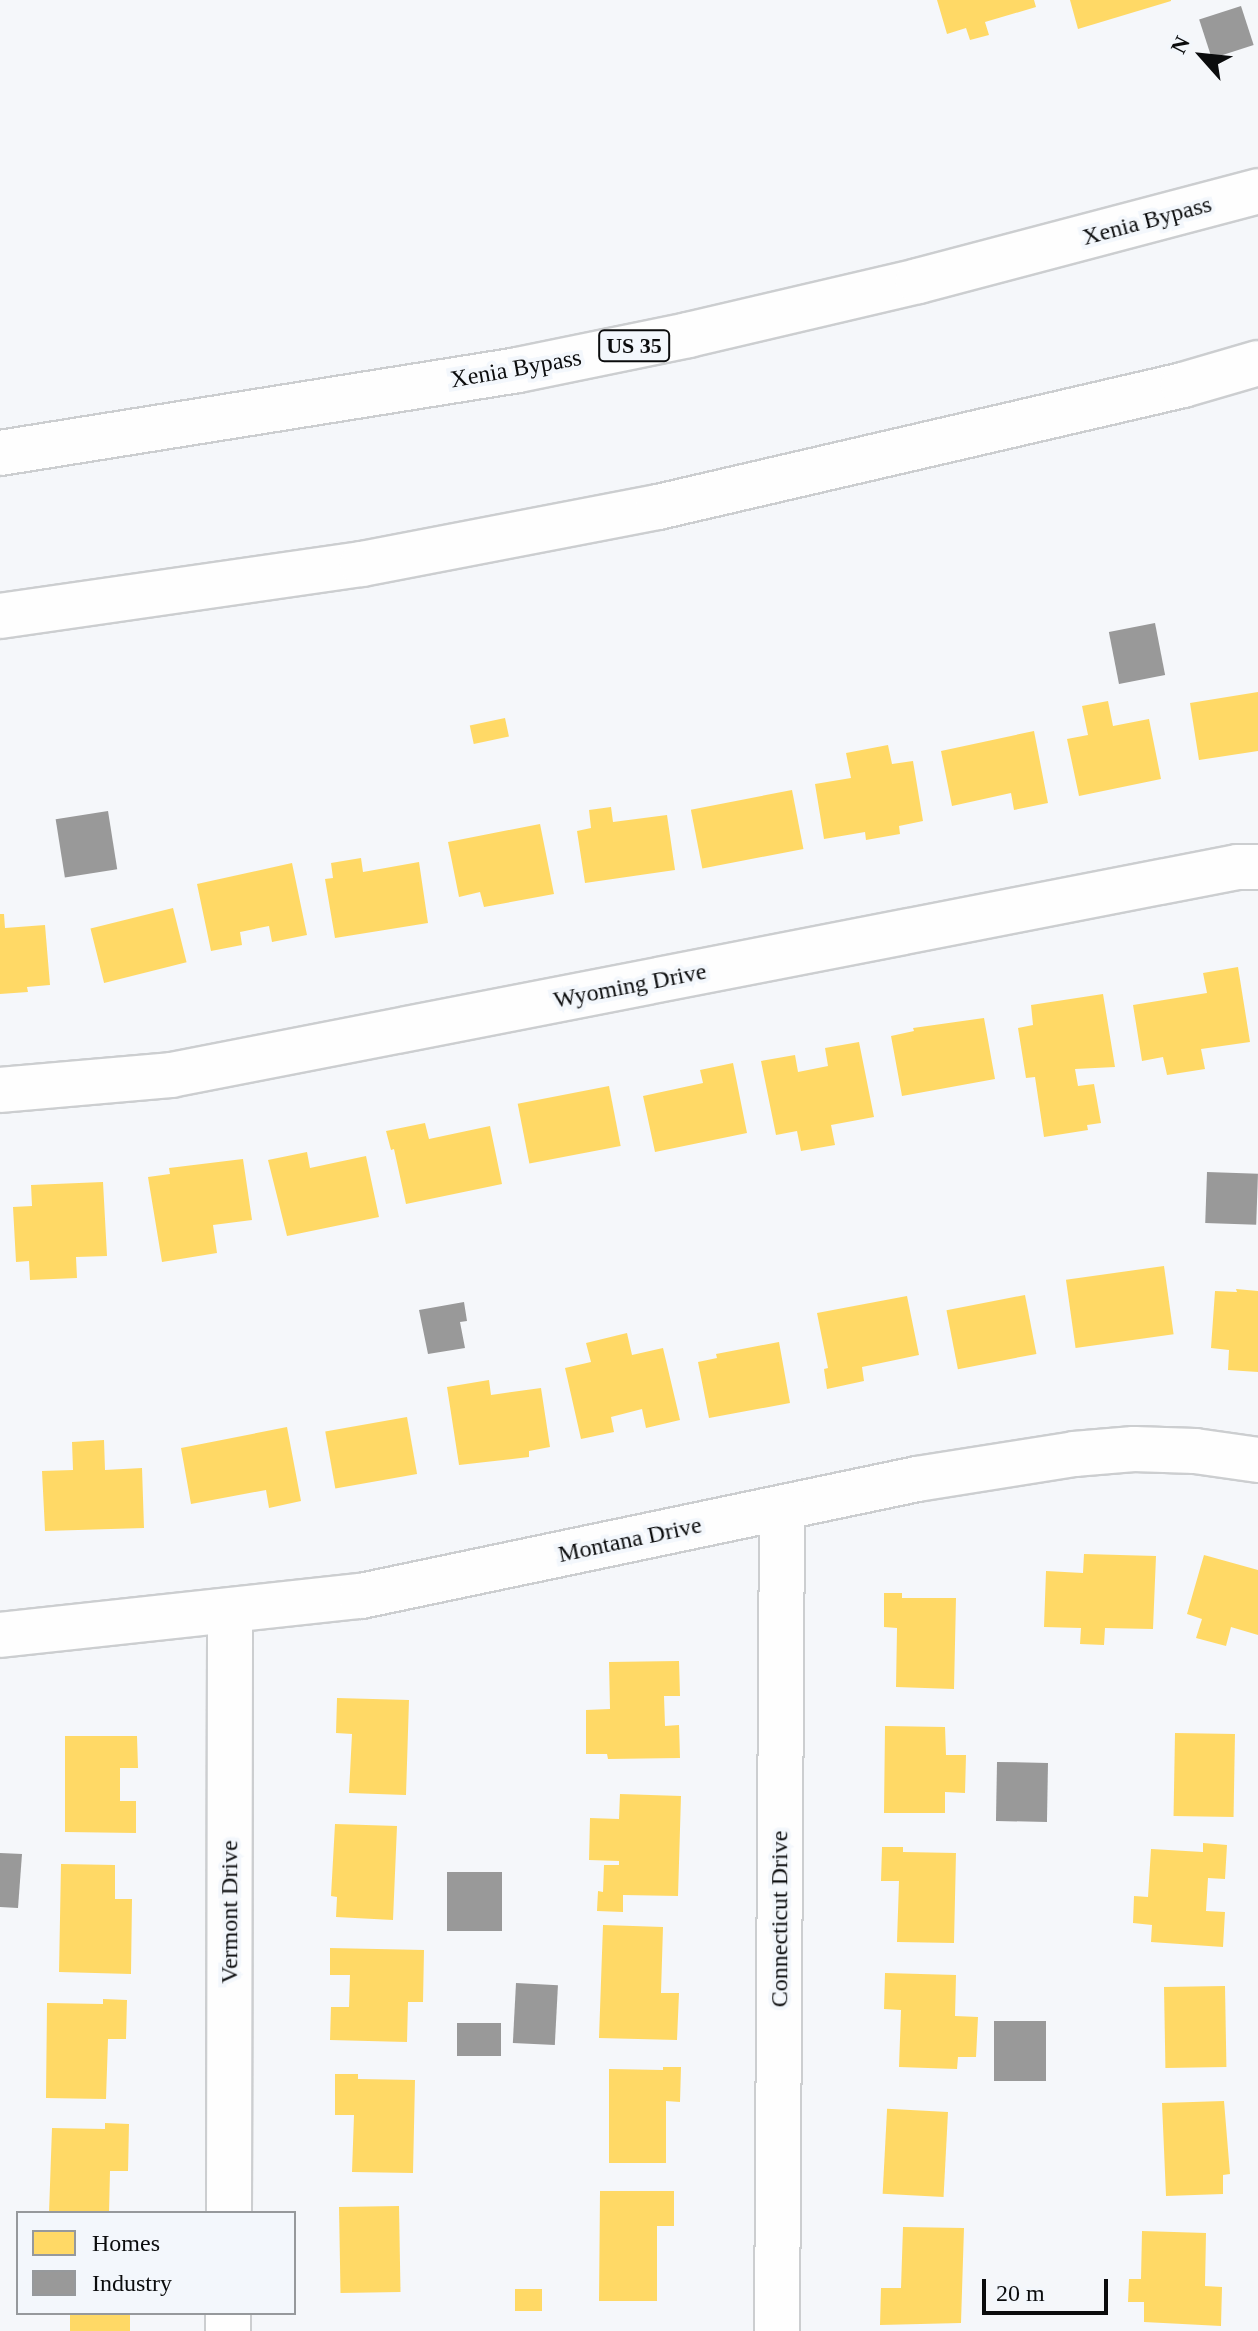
<!DOCTYPE html>
<style>
body{margin:0}
#map{position:relative;width:1258px;height:2331px;overflow:hidden;background:#f5f7fa;font-family:Georgia,serif}
div>[style]{position:absolute}
[style*='--x']{left:calc(var(--x)*1px);top:calc(var(--y)*1px);width:calc(var(--w)*1px);rotate:calc(var(--a)*1deg)}
.homes>*{inset:0;background:#ffd966;transform-origin:0 0}
.industry>*{inset:0;background:#999;transform-origin:0 0}
.roads{filter:drop-shadow(2px 0 #ccced0) drop-shadow(-2px 0 #ccced0) drop-shadow(0 2px #ccced0) drop-shadow(0 -2px #ccced0)}
.street>*{height:44px;margin:-22px;padding:0 22px;transform-origin:22px;border-radius:22px;background:#fefefe}
.highway>*{height:44px;margin:-22px;padding:0 22px;transform-origin:22px;border-radius:22px;background:#fefefe}
span{translate:-50% -50%;white-space:nowrap;text-align:center;line-height:1.15;-webkit-text-stroke:8px #f3f7fc;paint-order:stroke}
.shield-label span{padding:2px 6px;background:#f3f7fc;border:2px solid;border-radius:6px;-webkit-text-stroke-width:0}
.shield-label{font-size:22px;color:#0b0c0d;font-weight:700}
.street-label{font-size:24px;color:#0b0c0d}
.legend{position:absolute;left:16px;top:2211px;width:280px;height:104px;box-sizing:border-box;background:#f3f7fc;border:2px solid #96999c;margin:0;padding:10px 14px;list-style:none;font-size:24px;color:#0b0c0d}
.legend li{display:flex;align-items:center;gap:16px;height:40px}
.legend b{width:40px;border:2px solid #96999c}
.north{position:absolute;left:1162px;top:16px;width:80px;height:80px;-webkit-text-stroke:6px #f3f7fc;paint-order:stroke;rotate:297deg;font-size:22px;font-weight:700;line-height:32px;text-align:center;color:#0b0c0d}
.north::after{content:'';display:block;margin:auto;width:28px;height:36px;background:#0b0c0d;clip-path:polygon(50% 0,100% 100%,50% 72%,0 100%)}
.scale{position:absolute;left:982px;top:2279px;width:126px;height:36px;box-sizing:border-box;border:4px solid #0b0c0d;border-top:0;padding-left:10px;font-size:24px;line-height:28px;white-space:nowrap;color:#0b0c0d;-webkit-text-stroke:6px #f3f7fc;paint-order:stroke}
</style>
<div id="map">
<div class="homes">
<div style="clip-path:polygon(937px 0,1034px 0,1036px 7px,985px 22px,989px 35px,970px 40px,966px 28px,947px 34px)"></div>
<div style="clip-path:polygon(1070px 0,1171px 0,1171px 1px,1078px 29px)"></div>
<div style="clip-path:polygon(1258px 692px,1258px 751px,1199px 760px,1190px 703px)"></div>
<div style="clip-path:polygon(1108px 701px,1113px 726px,1149px 719px,1161px 779px,1079px 796px,1067px 739px,1088px 735px,1082px 706px)"></div>
<div style="left:505px;top:718px;width:19px;height:36px;rotate:78deg"></div>
<div style="clip-path:polygon(1034px 731px,1048px 803px,1014px 810px,1011px 793px,952px 806px,941px 751px)"></div>
<div style="clip-path:polygon(888px 745px,892px 764px,913px 761px,923px 821px,899px 826px,900px 834px,866px 840px,865px 832px,824px 839px,815px 784px,851px 778px,846px 753px)"></div>
<div style="left:792px;top:790px;width:60px;height:103px;rotate:79deg"></div>
<div style="clip-path:polygon(611px 807px,613px 822px,667px 815px,675px 870px,585px 883px,577px 831px,591px 828px,589px 810px)"></div>
<div style="clip-path:polygon(540px 824px,554px 894px,484px 907px,480px 892px,459px 897px,448px 842px)"></div>
<div style="clip-path:polygon(361px 858px,363px 872px,419px 862px,428px 923px,335px 938px,325px 879px,333px 878px,331px 863px)"></div>
<div style="clip-path:polygon(292px 863px,307px 935px,272px 942px,269px 926px,240px 932px,242px 945px,211px 951px,197px 884px)"></div>
<div style="left:173px;top:908px;width:56px;height:85px;rotate:76deg"></div>
<div style="clip-path:polygon(0 914px,4px 914px,5px 928px,45px 925px,50px 985px,27px 987px,28px 992px,0 994px)"></div>
<div style="clip-path:polygon(1238px 967px,1250px 1042px,1201px 1049px,1205px 1069px,1167px 1075px,1163px 1057px,1142px 1061px,1133px 1005px,1207px 993px,1203px 973px)"></div>
<div style="clip-path:polygon(1103px 994px,1115px 1067px,1075px 1069px,1078px 1086px,1094px 1084px,1101px 1123px,1087px 1125px,1088px 1130px,1044px 1137px,1035px 1077px,1026px 1078px,1018px 1028px,1033px 1025px,1031px 1005px)"></div>
<div style="clip-path:polygon(984px 1018px,995px 1079px,902px 1096px,891px 1036px,914px 1031px,913px 1028px)"></div>
<div style="clip-path:polygon(859px 1042px,874px 1117px,831px 1125px,835px 1145px,801px 1151px,797px 1131px,776px 1135px,761px 1061px,795px 1055px,798px 1072px,828px 1066px,825px 1048px)"></div>
<div style="clip-path:polygon(733px 1063px,747px 1133px,655px 1152px,643px 1096px,703px 1083px,700px 1070px)"></div>
<div style="left:609px;top:1086px;width:61px;height:93px;rotate:79deg"></div>
<div style="clip-path:polygon(425px 1123px,429px 1139px,490px 1126px,502px 1184px,406px 1204px,394px 1149px,391px 1150px,386px 1131px)"></div>
<div style="clip-path:polygon(307px 1152px,310px 1168px,366px 1156px,379px 1217px,287px 1236px,268px 1160px)"></div>
<div style="clip-path:polygon(243px 1159px,252px 1220px,213px 1225px,217px 1253px,162px 1262px,148px 1177px,170px 1174px,169px 1168px)"></div>
<div style="clip-path:polygon(103px 1182px,107px 1256px,76px 1257px,77px 1278px,30px 1280px,29px 1261px,16px 1262px,13px 1207px,32px 1206px,31px 1185px)"></div>
<div style="left:1164px;top:1266px;width:69px;height:99px;rotate:82deg"></div>
<div style="clip-path:polygon(1236px 1289px,1258px 1291px,1258px 1372px,1228px 1370px,1229px 1350px,1211px 1348px,1215px 1291px,1237px 1292px)"></div>
<div style="left:1025px;top:1295px;width:60px;height:80px;rotate:79deg"></div>
<div style="clip-path:polygon(907px 1296px,919px 1355px,862px 1367px,864px 1381px,827px 1389px,824px 1369px,828px 1368px,817px 1313px)"></div>
<div style="clip-path:polygon(627px 1333px,632px 1355px,663px 1348px,680px 1420px,646px 1428px,642px 1409px,611px 1417px,614px 1432px,581px 1439px,565px 1368px,591px 1362px,586px 1343px)"></div>
<div style="clip-path:polygon(779px 1342px,790px 1403px,709px 1418px,698px 1362px,717px 1358px,716px 1354px)"></div>
<div style="clip-path:polygon(489px 1380px,491px 1395px,541px 1388px,550px 1447px,529px 1451px,529px 1457px,459px 1465px,447px 1387px)"></div>
<div style="left:407px;top:1417px;width:58px;height:83px;rotate:80deg"></div>
<div style="clip-path:polygon(287px 1427px,301px 1501px,269px 1508px,266px 1490px,191px 1504px,181px 1448px)"></div>
<div style="clip-path:polygon(104px 1440px,105px 1470px,142px 1468px,144px 1528px,45px 1531px,42px 1471px,73px 1470px,72px 1442px)"></div>
<div style="clip-path:polygon(1084px 1554px,1156px 1556px,1153px 1629px,1105px 1628px,1104px 1645px,1080px 1644px,1081px 1628px,1044px 1627px,1046px 1571px,1083px 1573px)"></div>
<div style="clip-path:polygon(1204px 1555px,1258px 1570px,1258px 1635px,1231px 1627px,1226px 1646px,1196px 1638px,1202px 1619px,1187px 1614px)"></div>
<div style="clip-path:polygon(884px 1593px,902px 1593px,902px 1598px,956px 1598px,954px 1689px,896px 1687px,897px 1628px,884px 1627px)"></div>
<div style="clip-path:polygon(679px 1661px,680px 1696px,664px 1696px,665px 1726px,679px 1725px,680px 1758px,608px 1759px,607px 1754px,586px 1754px,586px 1710px,610px 1709px,609px 1662px)"></div>
<div style="clip-path:polygon(337px 1698px,409px 1700px,406px 1795px,349px 1793px,352px 1734px,336px 1733px)"></div>
<div style="clip-path:polygon(885px 1726px,945px 1727px,946px 1755px,966px 1755px,965px 1793px,945px 1792px,945px 1813px,884px 1813px)"></div>
<div style="left:1175px;top:1733px;width:60px;height:83px;rotate:1deg"></div>
<div style="clip-path:polygon(65px 1736px,137px 1736px,138px 1768px,120px 1768px,120px 1801px,136px 1801px,136px 1833px,65px 1832px)"></div>
<div style="clip-path:polygon(620px 1794px,681px 1796px,678px 1896px,623px 1895px,623px 1912px,597px 1911px,598px 1891px,603px 1892px,604px 1865px,619px 1865px,619px 1861px,589px 1860px,590px 1818px,619px 1819px)"></div>
<div style="clip-path:polygon(335px 1824px,397px 1826px,393px 1920px,336px 1917px,337px 1897px,331px 1896px)"></div>
<div style="clip-path:polygon(1203px 1843px,1227px 1845px,1225px 1879px,1208px 1878px,1206px 1911px,1225px 1912px,1223px 1947px,1151px 1942px,1152px 1925px,1133px 1923px,1134px 1896px,1148px 1897px,1151px 1849px,1203px 1852px)"></div>
<div style="clip-path:polygon(882px 1847px,903px 1847px,903px 1852px,956px 1853px,954px 1943px,897px 1942px,899px 1881px,881px 1881px)"></div>
<div style="clip-path:polygon(61px 1864px,115px 1865px,115px 1899px,132px 1899px,131px 1974px,59px 1972px)"></div>
<div style="clip-path:polygon(603px 1925px,663px 1927px,661px 1993px,679px 1993px,677px 2040px,599px 2038px)"></div>
<div style="clip-path:polygon(330px 1948px,424px 1950px,423px 2002px,408px 2002px,407px 2042px,330px 2040px,331px 2007px,349px 2007px,350px 1975px,330px 1975px)"></div>
<div style="clip-path:polygon(885px 1973px,956px 1975px,955px 2016px,978px 2017px,976px 2057px,958px 2057px,957px 2069px,899px 2067px,901px 2010px,884px 2009px)"></div>
<div style="left:1225px;top:1986px;width:81px;height:61px;rotate:89deg"></div>
<div style="clip-path:polygon(103px 1999px,127px 2000px,126px 2039px,108px 2039px,106px 2099px,46px 2098px,47px 2003px,103px 2004px)"></div>
<div style="clip-path:polygon(663px 2067px,681px 2067px,680px 2102px,666px 2101px,666px 2163px,609px 2163px,609px 2069px,663px 2070px)"></div>
<div style="clip-path:polygon(335px 2074px,358px 2074px,358px 2079px,415px 2080px,413px 2173px,352px 2172px,354px 2115px,335px 2115px)"></div>
<div style="clip-path:polygon(1224px 2101px,1230px 2174px,1223px 2175px,1223px 2194px,1166px 2196px,1162px 2103px)"></div>
<div style="left:948px;top:2112px;width:85px;height:61px;rotate:93deg"></div>
<div style="clip-path:polygon(105px 2123px,129px 2124px,128px 2171px,110px 2171px,109px 2213px,49px 2213px,52px 2128px,105px 2129px)"></div>
<div style="clip-path:polygon(600px 2191px,674px 2191px,674px 2226px,657px 2226px,657px 2301px,599px 2301px)"></div>
<div style="left:399px;top:2206px;width:86px;height:60px;rotate:89deg"></div>
<div style="clip-path:polygon(903px 2227px,964px 2228px,961px 2323px,880px 2325px,881px 2288px,901px 2288px)"></div>
<div style="clip-path:polygon(1142px 2231px,1206px 2233px,1205px 2286px,1222px 2287px,1221px 2326px,1144px 2322px,1144px 2302px,1128px 2302px,1129px 2279px,1141px 2279px)"></div>
<div style="left:542px;top:2289px;width:22px;height:27px;rotate:90deg"></div>
<div style="left:70px;top:2313px;width:60px;height:18px"></div>
</div>
<div class="industry">
<div style="left:1241px;top:6px;width:41px;height:44px;rotate:72deg"></div>
<div style="left:1155px;top:623px;width:53px;height:47px;rotate:79deg"></div>
<div style="left:108px;top:811px;width:59px;height:53px;rotate:81deg"></div>
<div style="left:1207px;top:1172px;width:51px;height:51px;rotate:2deg"></div>
<div style="clip-path:polygon(464px 1302px,467px 1321px,460px 1322px,465px 1348px,428px 1354px,419px 1310px)"></div>
<div style="left:997px;top:1762px;width:51px;height:59px;rotate:1deg"></div>
<div style="clip-path:polygon(0 1853px,22px 1854px,18px 1908px,0 1907px)"></div>
<div style="left:447px;top:1872px;width:55px;height:59px"></div>
<div style="left:516px;top:1983px;width:42px;height:60px;rotate:3deg"></div>
<div style="left:994px;top:2021px;width:52px;height:60px"></div>
<div style="left:501px;top:2023px;width:33px;height:44px;rotate:90deg"></div>
</div>
<div class="roads">
<div class="street">
<div style="--x:0;--y:1090;--w:172;--a:-5"></div>
<div style="--x:171;--y:1075;--w:1086;--a:-11.04"></div>
<div style="--x:1237;--y:867;--w:21;--a:0"></div>
<div style="--x:0;--y:1635;--w:363;--a:-6.2"></div>
<div style="--x:361;--y:1596;--w:568;--a:-11.88"></div>
<div style="--x:917;--y:1479;--w:159;--a:-9"></div>
<div style="--x:1074;--y:1454;--w:60;--a:-4.8"></div>
<div style="--x:1134;--y:1449;--w:61;--a:1.9"></div>
<div style="--x:1195;--y:1451;--w:64;--a:8.1"></div>
<div style="--x:229;--y:2213;--w:602;--a:-89.9"></div>
<div style="--x:228;--y:2331;--w:18;--a:-90"></div>
<div style="--x:777;--y:2331;--w:823;--a:-89.65"></div>
</div>
<div class="highway">
<div style="--x:0;--y:453;--w:525;--a:-9.1"></div>
<div style="--x:518;--y:370;--w:174;--a:-11.6"></div>
<div style="--x:688;--y:335;--w:236;--a:-13.2"></div>
<div style="--x:918;--y:281;--w:352;--a:-14.8"></div>
<div style="--x:0;--y:616;--w:366;--a:-8.2"></div>
<div style="--x:362;--y:564;--w:301;--a:-10.9"></div>
<div style="--x:658;--y:507;--w:539;--a:-13.08"></div>
<div style="--x:1183;--y:385;--w:78;--a:-16.3"></div>
</div>
</div>
<div class="shield-label">
<span style="left:634px;top:346px">US 35</span>
</div>
<div class="street-label">
<span style="left:1147px;top:221px;rotate:-15deg">Xenia Bypass</span>
<span style="left:516px;top:369px;rotate:-10deg">Xenia Bypass</span>
<span style="left:630px;top:986px;rotate:-11deg">Wyoming Drive</span>
<span style="left:630px;top:1540px;rotate:-12deg">Montana Drive</span>
<span style="left:230px;top:1912px;rotate:-90deg">Vermont Drive</span>
<span style="left:780px;top:1919px;rotate:-90deg">Connecticut Drive</span>
</div>
<ul class="legend">
<li><b style="height:22px;background:#ffd966"></b>Homes</li>
<li><b style="height:22px;background:#999"></b>Industry</li>
</ul>
<div class="north">N</div>
<div class="scale">20 m</div>
</div>
